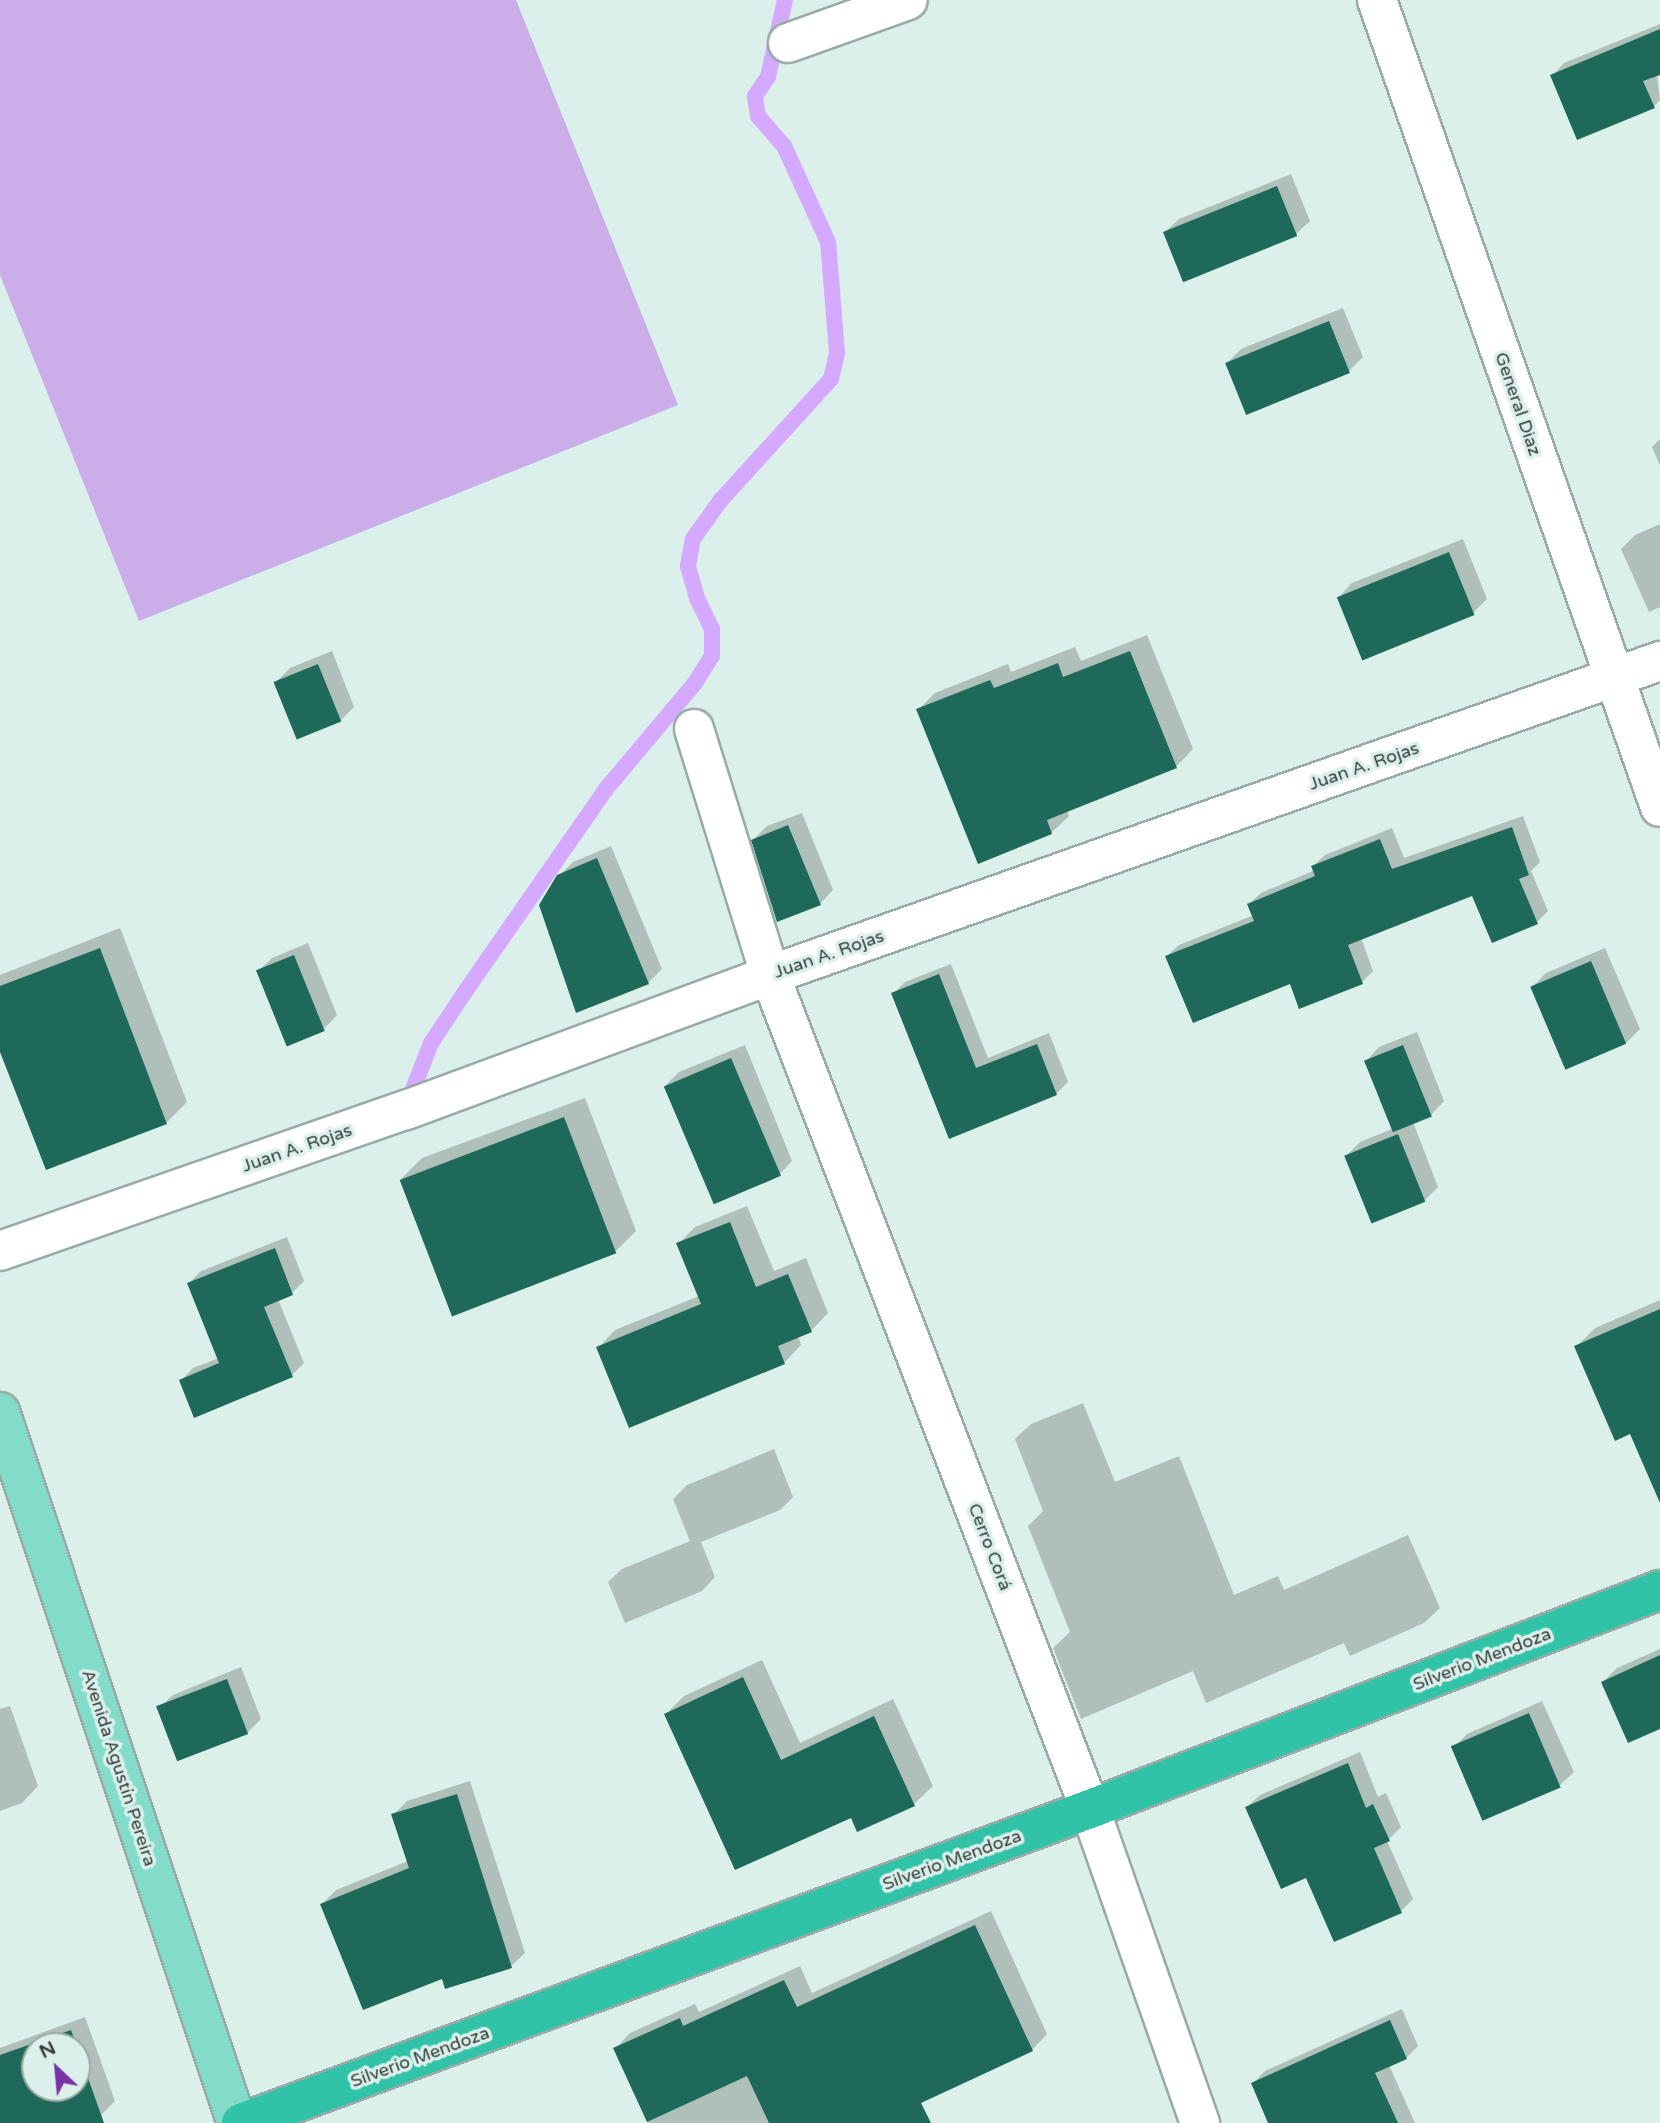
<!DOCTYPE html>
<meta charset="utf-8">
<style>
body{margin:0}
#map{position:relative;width:1660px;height:2123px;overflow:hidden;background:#dbf0ea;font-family:"Varela Round",sans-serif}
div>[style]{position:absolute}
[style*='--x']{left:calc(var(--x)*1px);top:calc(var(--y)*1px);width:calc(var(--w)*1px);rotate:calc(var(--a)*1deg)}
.green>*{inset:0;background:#cbadea}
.shadow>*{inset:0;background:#0003}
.stream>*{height:16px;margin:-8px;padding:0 8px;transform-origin:8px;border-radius:8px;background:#d4a9ff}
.building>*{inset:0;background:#1e6959;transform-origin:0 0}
.roads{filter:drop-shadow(2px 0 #98aba6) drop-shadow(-2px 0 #98aba6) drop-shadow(0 2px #98aba6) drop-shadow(0 -2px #98aba6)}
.minor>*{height:38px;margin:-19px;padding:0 19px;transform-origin:19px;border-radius:19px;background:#fff}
.major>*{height:38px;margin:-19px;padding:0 19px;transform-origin:19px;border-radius:19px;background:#83dbca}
.highway>*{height:38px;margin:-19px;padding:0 19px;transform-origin:19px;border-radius:19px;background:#31c3a7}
span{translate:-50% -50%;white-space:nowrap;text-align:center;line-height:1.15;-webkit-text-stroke:7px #dbf0ea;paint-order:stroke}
.street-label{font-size:18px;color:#363e3c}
.north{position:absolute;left:21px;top:2032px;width:70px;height:70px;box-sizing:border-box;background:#dbf0ea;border:2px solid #99a9a4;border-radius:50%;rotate:334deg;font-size:19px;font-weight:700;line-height:28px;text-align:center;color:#363e3c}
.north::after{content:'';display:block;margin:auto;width:24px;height:32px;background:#7734a8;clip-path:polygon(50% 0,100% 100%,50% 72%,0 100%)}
</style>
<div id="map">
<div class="green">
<div style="clip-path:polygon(0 0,516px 0,678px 405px,139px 621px,0 275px)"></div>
</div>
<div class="shadow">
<div style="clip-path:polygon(1660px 24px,1660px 73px,1657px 74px,1660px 100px,1654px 106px,1552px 76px,1564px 63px)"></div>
<div style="clip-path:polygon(1291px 174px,1310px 221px,1296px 234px,1165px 232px,1179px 219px)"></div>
<div style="clip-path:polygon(1343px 308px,1363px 357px,1349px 371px,1246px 412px,1227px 363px,1241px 349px)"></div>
<div style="clip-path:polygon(1660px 439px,1660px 466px,1652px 447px)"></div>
<div style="clip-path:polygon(1660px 524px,1660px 607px,1649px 612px,1621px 549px,1635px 535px)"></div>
<div style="clip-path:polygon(1463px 539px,1487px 599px,1473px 613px,1362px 657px,1339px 597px,1352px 583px)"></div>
<div style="clip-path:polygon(1147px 635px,1193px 749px,1176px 767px,1067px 810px,1069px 816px,1051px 833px,918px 710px,935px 693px,1008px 664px,1011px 672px,1075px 647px,1081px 661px)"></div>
<div style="clip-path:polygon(332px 651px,354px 707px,340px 721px,276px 682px,290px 668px)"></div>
<div style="clip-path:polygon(802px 813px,833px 890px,820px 904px,753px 840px,767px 826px)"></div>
<div style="clip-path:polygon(1523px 816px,1540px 862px,1531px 871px,1548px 911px,1537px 922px,1473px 894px,1361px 938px,1373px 971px,1362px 982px,1291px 982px,1167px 956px,1179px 945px,1254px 915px,1249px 904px,1261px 893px,1315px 870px,1313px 866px,1325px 855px,1392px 828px,1404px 858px)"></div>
<div style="clip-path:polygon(611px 846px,662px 969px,648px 983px,559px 876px,573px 862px)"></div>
<div style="clip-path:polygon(120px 928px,187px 1102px,166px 1123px,0 1047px,0 975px)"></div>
<div style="clip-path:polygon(308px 943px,337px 1015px,324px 1029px,258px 971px,272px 958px)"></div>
<div style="clip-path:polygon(1605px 948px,1640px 1029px,1626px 1043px,1532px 987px,1546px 973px)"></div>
<div style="clip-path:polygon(951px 964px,988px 1058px,1049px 1033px,1068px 1082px,1056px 1094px,950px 1137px,893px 994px,905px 982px)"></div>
<div style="clip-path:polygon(1417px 1032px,1444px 1101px,1431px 1115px,1413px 1122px,1438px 1187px,1424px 1201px,1346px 1156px,1360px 1142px,1392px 1129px,1366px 1061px,1379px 1047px)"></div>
<div style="clip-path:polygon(745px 1045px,792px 1161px,779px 1175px,665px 1086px,679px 1072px)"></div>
<div style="clip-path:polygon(585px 1098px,636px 1231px,616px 1251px,401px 1179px,422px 1158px)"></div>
<div style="clip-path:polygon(747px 1206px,774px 1271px,806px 1258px,828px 1313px,811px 1331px,798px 1336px,801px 1345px,784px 1363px,598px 1348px,615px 1330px,699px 1296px,678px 1244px,695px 1227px)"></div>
<div style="clip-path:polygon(287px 1237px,304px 1281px,292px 1293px,278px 1299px,304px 1363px,292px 1375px,181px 1380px,193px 1368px,219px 1358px,189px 1283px,201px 1271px)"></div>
<div style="clip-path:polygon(1660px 1300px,1660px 1498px,1631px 1432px,1576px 1347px,1595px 1328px)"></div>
<div style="clip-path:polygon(1083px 1403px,1115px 1482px,1179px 1456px,1234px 1595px,1278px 1576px,1284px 1590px,1408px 1535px,1440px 1608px,1424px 1623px,1350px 1656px,1344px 1643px,1206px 1703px,1193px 1671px,1081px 1719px,1053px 1648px,1070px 1632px,1028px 1526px,1043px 1511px,1015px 1439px,1031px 1424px)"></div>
<div style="clip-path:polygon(774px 1449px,793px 1497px,780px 1510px,701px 1542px,715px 1577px,702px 1591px,625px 1623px,608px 1582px,622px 1569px,690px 1541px,673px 1499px,687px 1485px)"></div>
<div style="clip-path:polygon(1660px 1649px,1660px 1727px,1603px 1682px,1617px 1668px)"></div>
<div style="clip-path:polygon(762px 1660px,800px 1743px,893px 1699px,933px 1786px,914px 1804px,858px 1830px,851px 1816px,666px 1714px,684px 1696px)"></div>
<div style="clip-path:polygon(241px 1667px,261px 1719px,248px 1732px,179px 1760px,159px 1708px,173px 1695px)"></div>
<div style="clip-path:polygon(1542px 1701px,1574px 1772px,1560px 1785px,1453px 1748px,1467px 1734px)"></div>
<div style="clip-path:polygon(10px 1706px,38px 1786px,22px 1803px,0 1811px,0 1709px)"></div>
<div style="clip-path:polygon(1360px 1752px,1378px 1797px,1386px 1793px,1401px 1827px,1387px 1841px,1413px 1899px,1401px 1911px,1307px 1876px,1247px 1807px,1260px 1795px)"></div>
<div style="clip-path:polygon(470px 1781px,525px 1953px,511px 1966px,443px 1976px,322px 1904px,336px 1890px,408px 1861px,393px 1815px,407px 1801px)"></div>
<div style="clip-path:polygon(991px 1911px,1047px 2034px,1032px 2050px,876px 2123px,649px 2123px,615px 2049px,630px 2033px,695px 2004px,699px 2012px,800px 1966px,812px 1993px)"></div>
<div style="clip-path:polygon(1402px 2009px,1418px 2046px,1406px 2058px,1389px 2065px,1415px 2123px,1270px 2123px,1253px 2083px,1265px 2071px)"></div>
<div style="clip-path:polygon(evenodd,85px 2017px,115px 2101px,101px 2115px,78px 2123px,0 2123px,0 2048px,85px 2017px,35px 2046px,77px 2046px,77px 2088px,35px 2088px,35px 2046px)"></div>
</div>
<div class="stream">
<div style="--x:410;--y:1097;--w:58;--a:-68.7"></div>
<div style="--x:431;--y:1043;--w:65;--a:-56.3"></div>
<div style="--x:467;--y:989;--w:244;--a:-55.2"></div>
<div style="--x:606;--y:789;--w:138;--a:-50"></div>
<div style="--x:695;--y:683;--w:32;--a:-58"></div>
<div style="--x:712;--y:656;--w:27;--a:-90"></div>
<div style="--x:712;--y:629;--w:34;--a:-116"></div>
<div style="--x:697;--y:598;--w:33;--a:-106"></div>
<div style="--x:688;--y:566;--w:27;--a:-80"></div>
<div style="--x:693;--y:539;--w:47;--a:-54.6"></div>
<div style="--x:720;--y:501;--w:165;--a:-47.7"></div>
<div style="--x:831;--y:379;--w:27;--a:-77"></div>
<div style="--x:837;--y:353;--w:111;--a:-94.6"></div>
<div style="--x:828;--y:242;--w:106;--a:-114.6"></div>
<div style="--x:784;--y:146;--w:40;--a:-131"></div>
<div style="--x:758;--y:116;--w:20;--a:-99"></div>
<div style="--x:755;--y:96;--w:23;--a:-56"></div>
<div style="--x:768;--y:77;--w:79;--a:-77.6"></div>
</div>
<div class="building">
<div style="clip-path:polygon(1660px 29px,1660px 75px,1643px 81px,1655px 108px,1577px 140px,1550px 75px)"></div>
<div style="left:1277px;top:186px;width:54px;height:123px;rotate:68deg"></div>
<div style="left:1329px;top:321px;width:56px;height:112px;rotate:68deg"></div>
<div style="left:1449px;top:552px;width:68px;height:121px;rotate:68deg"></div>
<div style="clip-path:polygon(1130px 651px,1177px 768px,1047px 820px,1052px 834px,978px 864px,916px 709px,990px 680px,994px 688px,1058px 663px,1063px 677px)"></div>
<div style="left:318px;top:664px;width:62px;height:48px;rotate:68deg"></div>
<div style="clip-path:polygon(788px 825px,821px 905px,777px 922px,751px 840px)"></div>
<div style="clip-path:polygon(1512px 827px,1529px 875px,1519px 879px,1538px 924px,1492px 943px,1472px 896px,1348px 945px,1363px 984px,1299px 1009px,1290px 984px,1193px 1023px,1165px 956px,1254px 921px,1247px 904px,1315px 876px,1311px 866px,1380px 839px,1392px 869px)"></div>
<div style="clip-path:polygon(597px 858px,649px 984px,576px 1013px,539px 905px,557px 875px)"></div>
<div style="clip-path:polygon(100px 948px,167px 1124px,46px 1170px,0 1052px,0 986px)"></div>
<div style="left:294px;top:955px;width:82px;height:41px;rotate:68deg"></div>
<div style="left:1591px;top:961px;width:90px;height:66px;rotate:67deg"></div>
<div style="clip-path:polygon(939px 974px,976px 1068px,1037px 1044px,1057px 1095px,949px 1139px,891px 993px)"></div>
<div style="left:1403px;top:1045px;width:77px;height:42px;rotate:68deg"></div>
<div style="left:731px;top:1058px;width:128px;height:73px;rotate:67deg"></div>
<div style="left:564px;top:1117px;width:146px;height:176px;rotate:69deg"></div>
<div style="left:1398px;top:1134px;width:73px;height:58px;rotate:68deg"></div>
<div style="clip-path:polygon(730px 1222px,756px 1287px,788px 1274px,812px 1332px,778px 1346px,785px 1364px,629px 1428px,596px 1347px,701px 1304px,676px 1243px)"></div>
<div style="clip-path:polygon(275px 1248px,293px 1295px,264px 1307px,293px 1377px,194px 1418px,179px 1380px,219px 1363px,187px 1283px)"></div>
<div style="clip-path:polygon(1660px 1309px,1660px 1503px,1630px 1434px,1615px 1441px,1574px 1346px)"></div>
<div style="clip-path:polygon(1660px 1655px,1660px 1729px,1628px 1743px,1601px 1682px)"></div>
<div style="clip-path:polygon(743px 1677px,781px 1760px,874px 1716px,915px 1806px,857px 1832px,851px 1818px,735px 1870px,664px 1714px)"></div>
<div style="left:227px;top:1679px;width:59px;height:76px;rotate:69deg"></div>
<div style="left:1529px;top:1713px;width:81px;height:85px;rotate:67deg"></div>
<div style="clip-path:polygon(1348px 1763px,1366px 1808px,1373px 1804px,1390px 1841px,1374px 1848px,1402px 1913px,1334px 1942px,1306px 1878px,1281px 1889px,1245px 1807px)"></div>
<div style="clip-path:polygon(457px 1794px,512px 1968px,445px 1989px,442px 1979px,363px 2010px,320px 1904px,409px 1868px,391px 1814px)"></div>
<div style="clip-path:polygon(975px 1925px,1033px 2051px,921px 2103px,931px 2123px,769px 2123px,747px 2076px,647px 2122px,613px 2048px,680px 2018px,683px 2026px,784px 1980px,797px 2007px)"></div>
<div style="clip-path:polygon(1390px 2020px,1407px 2059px,1375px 2073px,1398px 2123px,1268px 2123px,1251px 2083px)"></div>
<div style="clip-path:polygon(evenodd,71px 2030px,104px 2123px,0 2123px,0 2055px,71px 2030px,35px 2046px,77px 2046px,77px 2088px,35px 2088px,35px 2046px)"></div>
</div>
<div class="roads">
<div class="minor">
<div style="--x:1377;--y:0;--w:855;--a:70.68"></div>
<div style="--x:788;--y:43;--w:127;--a:-19.7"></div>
<div style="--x:694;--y:729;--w:257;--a:72.8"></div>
<div style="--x:770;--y:975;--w:893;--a:69.01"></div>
<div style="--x:1090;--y:1809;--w:333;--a:70.7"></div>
<div style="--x:0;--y:1251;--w:430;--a:-19.2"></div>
<div style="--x:406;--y:1110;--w:388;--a:-20.3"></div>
<div style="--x:770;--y:975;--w:944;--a:-19.43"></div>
</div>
<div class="major">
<div style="--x:0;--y:1412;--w:749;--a:71.57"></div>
</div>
<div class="highway">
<div style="--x:241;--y:2123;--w:905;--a:-20.3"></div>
<div style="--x:1090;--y:1809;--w:611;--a:-21.02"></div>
</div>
</div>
<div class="street-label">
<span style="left:1518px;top:404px;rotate:71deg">General Diaz</span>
<span style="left:1364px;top:766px;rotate:-19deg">Juan A. Rojas</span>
<span style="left:829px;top:954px;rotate:-19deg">Juan A. Rojas</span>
<span style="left:297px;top:1148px;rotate:-19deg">Juan A. Rojas</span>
<span style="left:990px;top:1547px;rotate:69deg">Cerro Corá</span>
<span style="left:1482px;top:1659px;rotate:-21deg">Silverio Mendoza</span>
<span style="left:119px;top:1768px;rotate:72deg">Avenida Agustín Pereira</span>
<span style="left:952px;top:1860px;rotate:-20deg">Silverio Mendoza</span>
<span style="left:420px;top:2057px;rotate:-20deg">Silverio Mendoza</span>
</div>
<div class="north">N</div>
</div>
